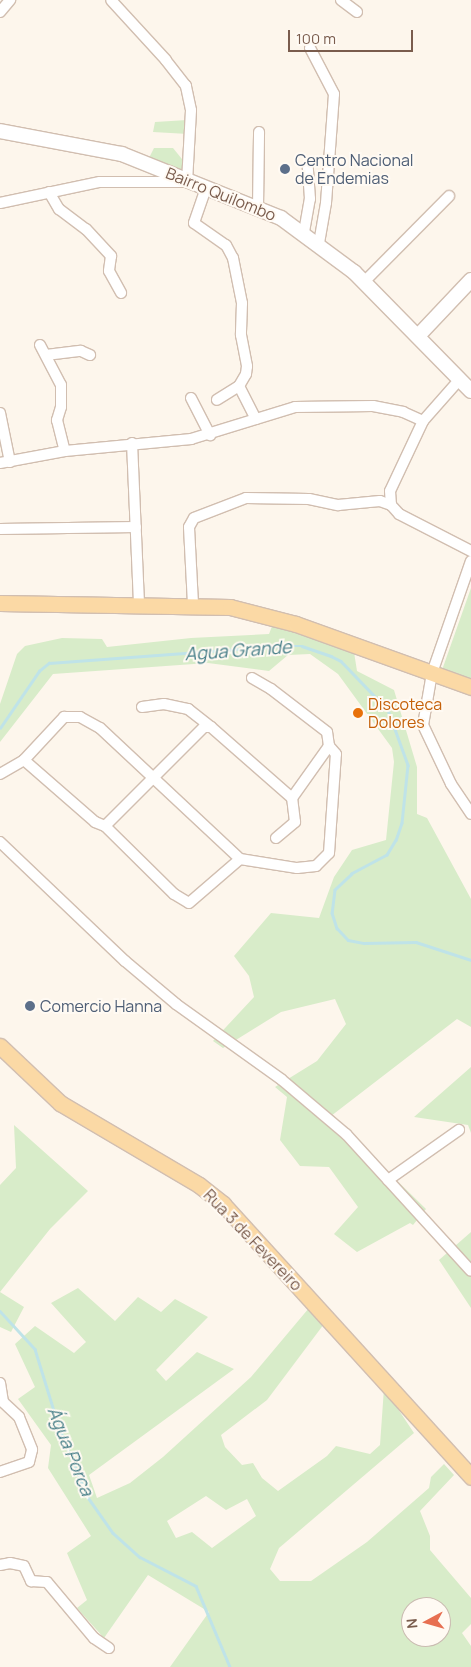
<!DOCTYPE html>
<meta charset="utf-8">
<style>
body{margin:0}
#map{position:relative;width:471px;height:1667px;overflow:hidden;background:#fdf6ec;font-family:Manrope,sans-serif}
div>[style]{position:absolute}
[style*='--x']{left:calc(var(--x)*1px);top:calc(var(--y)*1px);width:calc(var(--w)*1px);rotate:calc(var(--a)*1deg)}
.green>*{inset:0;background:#d8ecc9}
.stream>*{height:2.5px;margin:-1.25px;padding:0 1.25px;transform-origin:1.25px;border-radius:1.25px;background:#bfe3e8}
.roads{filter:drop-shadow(1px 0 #d1beb0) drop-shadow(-1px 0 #d1beb0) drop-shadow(0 1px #d1beb0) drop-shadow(0 -1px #d1beb0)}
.street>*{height:10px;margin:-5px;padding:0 5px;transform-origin:5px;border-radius:5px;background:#fff}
.secondary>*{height:14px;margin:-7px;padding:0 7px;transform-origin:7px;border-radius:7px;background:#fff}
.primary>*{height:15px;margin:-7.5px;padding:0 7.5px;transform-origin:7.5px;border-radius:7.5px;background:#fbd9a5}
.dots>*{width:14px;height:14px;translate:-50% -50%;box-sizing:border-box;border:2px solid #fffaf3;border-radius:50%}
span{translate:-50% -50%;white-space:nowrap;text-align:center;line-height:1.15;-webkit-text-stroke:4px #fffaf3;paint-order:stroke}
.service-label{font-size:16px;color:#4e5e75}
.left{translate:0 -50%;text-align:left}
.street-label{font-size:16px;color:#7a5c4d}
.food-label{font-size:16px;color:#c56008}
.water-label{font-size:18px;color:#437c86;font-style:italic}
.north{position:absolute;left:401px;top:1597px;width:50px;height:50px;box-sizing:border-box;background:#fffaf3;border:1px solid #cabbb1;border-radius:50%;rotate:264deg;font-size:14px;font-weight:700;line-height:20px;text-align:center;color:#7a5c4d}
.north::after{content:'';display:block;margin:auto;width:18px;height:22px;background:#e76f51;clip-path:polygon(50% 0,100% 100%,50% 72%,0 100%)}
.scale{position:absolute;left:288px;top:30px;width:125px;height:22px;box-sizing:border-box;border:2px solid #7a5c4d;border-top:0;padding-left:6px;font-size:15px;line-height:18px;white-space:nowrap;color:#7a5c4d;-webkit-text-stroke:4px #fffaf3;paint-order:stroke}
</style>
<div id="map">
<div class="green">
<div style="clip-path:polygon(187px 120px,188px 134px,153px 132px,155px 122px)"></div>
<div style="clip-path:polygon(154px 148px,173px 148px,186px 164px,183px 177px,149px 158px)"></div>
<div style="clip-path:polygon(471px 588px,471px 679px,442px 670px)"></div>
<div style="clip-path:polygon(276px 616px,354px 652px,357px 671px,394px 690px,417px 767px,417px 814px,427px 818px,471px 899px,471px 1027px,457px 1019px,331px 1116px,426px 1209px,413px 1225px,410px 1223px,357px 1252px,334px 1234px,358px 1207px,329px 1167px,300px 1166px,280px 1140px,287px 1097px,275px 1087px,317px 1061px,346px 1024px,335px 999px,281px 1012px,223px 1048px,213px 1041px,254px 997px,249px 976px,234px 956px,271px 913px,319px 918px,334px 877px,352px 850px,386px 840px,394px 762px,392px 748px,338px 674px,310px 654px,288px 655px,269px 671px,208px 663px,53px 674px,0 742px,0 704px,17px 654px,25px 646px,62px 638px,102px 639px,107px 647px,191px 638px,269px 634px)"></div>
<div style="clip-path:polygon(471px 1067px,471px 1133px,468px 1125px,414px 1117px)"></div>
<div style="clip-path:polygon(14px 1125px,88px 1191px,50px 1229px,0 1292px,24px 1307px,11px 1332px,0 1327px,0 1185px,16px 1168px)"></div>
<div style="clip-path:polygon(471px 1232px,471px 1308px,439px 1260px)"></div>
<div style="clip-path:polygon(evenodd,78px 1288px,115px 1321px,138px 1297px,161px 1312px,175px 1299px,208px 1317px,156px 1370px,166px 1381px,197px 1352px,234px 1369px,89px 1475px,97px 1498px,130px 1483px,163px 1457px,251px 1377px,309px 1308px,324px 1324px,267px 1400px,221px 1435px,225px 1447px,242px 1465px,253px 1463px,262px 1478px,278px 1491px,327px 1456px,336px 1446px,370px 1454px,380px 1445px,384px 1388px,414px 1433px,279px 1548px,270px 1569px,280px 1581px,311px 1581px,367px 1542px,429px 1488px,431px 1477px,444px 1464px,454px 1475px,420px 1511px,430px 1536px,430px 1550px,471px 1598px,471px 1624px,462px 1633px,471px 1646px,471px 1667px,170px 1667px,209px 1612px,148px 1575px,104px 1638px,77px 1608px,87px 1600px,67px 1553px,91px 1536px,48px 1468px,51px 1445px,18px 1399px,35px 1387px,15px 1344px,35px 1326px,74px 1353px,86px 1342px,51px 1303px,78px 1288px,206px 1496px,226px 1510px,247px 1499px,256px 1516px,212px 1548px,192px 1532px,176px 1538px,167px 1521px,206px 1496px,78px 1288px,411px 1607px,441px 1607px,441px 1637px,411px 1637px,411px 1607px)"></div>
</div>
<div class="stream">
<div style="--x:0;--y:728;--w:69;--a:-55.6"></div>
<div style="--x:39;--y:671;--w:13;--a:-39"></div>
<div style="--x:49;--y:663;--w:235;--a:-4.2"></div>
<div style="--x:283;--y:646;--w:19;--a:0"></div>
<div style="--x:302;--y:646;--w:31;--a:19"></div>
<div style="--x:331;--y:656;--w:11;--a:27"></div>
<div style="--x:341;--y:661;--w:68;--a:46.2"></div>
<div style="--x:388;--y:710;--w:59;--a:70"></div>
<div style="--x:408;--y:765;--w:58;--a:95.9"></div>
<div style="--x:402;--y:823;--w:18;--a:109"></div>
<div style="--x:396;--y:840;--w:17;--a:121"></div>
<div style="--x:387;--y:855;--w:40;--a:152"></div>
<div style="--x:352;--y:874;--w:23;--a:137"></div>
<div style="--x:335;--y:890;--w:23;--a:97"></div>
<div style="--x:332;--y:913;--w:16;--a:72"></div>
<div style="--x:337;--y:928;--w:16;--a:47"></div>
<div style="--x:348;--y:940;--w:16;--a:11"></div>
<div style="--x:364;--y:943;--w:52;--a:-1.1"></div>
<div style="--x:416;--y:942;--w:58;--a:18.1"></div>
<div style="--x:0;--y:1311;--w:52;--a:47.4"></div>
<div style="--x:35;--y:1349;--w:82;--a:72.9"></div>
<div style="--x:59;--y:1427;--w:74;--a:67.9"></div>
<div style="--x:87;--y:1496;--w:45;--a:54.9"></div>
<div style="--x:113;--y:1533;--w:36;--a:42"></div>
<div style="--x:140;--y:1557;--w:63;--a:27.4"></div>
<div style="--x:196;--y:1586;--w:88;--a:67.2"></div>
</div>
<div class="roads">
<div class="street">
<div style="--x:341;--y:0;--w:20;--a:37"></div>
<div style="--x:0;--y:12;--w:16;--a:-50"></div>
<div style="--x:310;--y:48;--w:52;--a:62.4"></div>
<div style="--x:334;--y:94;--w:109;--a:94.2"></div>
<div style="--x:326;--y:203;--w:41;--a:99.9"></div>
<div style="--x:206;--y:188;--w:37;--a:109"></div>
<div style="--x:194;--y:223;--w:39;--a:35"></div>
<div style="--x:226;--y:245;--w:15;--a:62"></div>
<div style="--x:233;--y:258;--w:46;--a:78.7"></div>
<div style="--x:242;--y:303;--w:32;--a:92"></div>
<div style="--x:241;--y:335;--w:32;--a:79"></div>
<div style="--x:247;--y:366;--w:8;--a:97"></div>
<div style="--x:246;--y:374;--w:14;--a:120"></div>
<div style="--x:239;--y:386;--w:26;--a:148"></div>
<div style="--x:49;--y:192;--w:20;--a:60"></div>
<div style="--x:59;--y:209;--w:34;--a:37"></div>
<div style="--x:86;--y:229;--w:37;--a:47"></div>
<div style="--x:111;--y:256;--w:15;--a:98"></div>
<div style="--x:109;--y:271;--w:25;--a:61"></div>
<div style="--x:0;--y:203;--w:102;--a:-11.9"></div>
<div style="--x:100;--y:182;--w:87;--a:0"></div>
<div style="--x:187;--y:182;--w:72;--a:-86.8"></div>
<div style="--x:191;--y:110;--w:25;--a:-102"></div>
<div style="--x:186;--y:86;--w:33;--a:-128"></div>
<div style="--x:166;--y:60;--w:81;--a:-132.5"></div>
<div style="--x:258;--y:207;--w:75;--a:-89.2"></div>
<div style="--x:304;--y:232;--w:34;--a:-80"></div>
<div style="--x:310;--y:199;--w:32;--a:-94"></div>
<div style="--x:364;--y:282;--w:121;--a:-45.3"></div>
<div style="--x:40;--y:345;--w:45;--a:62.3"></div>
<div style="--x:61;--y:385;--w:22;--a:90"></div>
<div style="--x:61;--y:407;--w:14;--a:107"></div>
<div style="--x:57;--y:420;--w:32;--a:76"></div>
<div style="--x:46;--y:355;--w:35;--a:-7"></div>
<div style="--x:81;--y:351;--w:10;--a:24"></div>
<div style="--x:460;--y:379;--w:56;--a:131.4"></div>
<div style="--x:423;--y:421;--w:77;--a:115.2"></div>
<div style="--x:390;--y:491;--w:14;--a:86"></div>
<div style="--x:391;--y:505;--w:12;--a:48"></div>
<div style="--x:399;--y:514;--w:81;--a:27.2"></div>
<div style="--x:239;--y:386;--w:37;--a:63"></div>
<div style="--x:191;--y:398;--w:42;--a:62.8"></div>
<div style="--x:0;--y:413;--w:50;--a:78.5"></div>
<div style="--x:132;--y:443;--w:160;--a:87.5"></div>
<div style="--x:0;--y:463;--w:66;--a:-10.5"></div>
<div style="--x:65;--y:451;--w:127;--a:-5.4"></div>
<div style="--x:191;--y:439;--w:109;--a:-17.1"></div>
<div style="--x:295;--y:407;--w:78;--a:-0.7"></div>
<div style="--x:373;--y:406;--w:31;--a:11"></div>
<div style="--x:403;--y:412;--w:22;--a:24"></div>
<div style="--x:0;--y:529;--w:136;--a:-0.8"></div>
<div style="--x:471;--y:561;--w:119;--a:109.2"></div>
<div style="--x:432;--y:673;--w:53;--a:99.8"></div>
<div style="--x:423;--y:725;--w:65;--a:64.6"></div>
<div style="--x:451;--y:784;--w:36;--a:56"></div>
<div style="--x:193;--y:604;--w:77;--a:-93"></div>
<div style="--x:189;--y:527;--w:10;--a:-61"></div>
<div style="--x:194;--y:518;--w:56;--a:-21"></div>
<div style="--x:246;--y:498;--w:63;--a:0.9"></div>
<div style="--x:309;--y:499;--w:30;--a:12"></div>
<div style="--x:338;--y:505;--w:42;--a:-5.4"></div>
<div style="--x:380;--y:501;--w:12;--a:20"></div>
<div style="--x:142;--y:707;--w:22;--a:-8"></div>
<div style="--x:164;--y:704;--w:25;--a:12"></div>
<div style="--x:188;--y:709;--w:29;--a:38"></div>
<div style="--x:24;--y:760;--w:59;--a:-47.1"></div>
<div style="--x:64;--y:717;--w:16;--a:0"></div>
<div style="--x:80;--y:717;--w:23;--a:29"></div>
<div style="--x:100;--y:728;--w:192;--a:43.1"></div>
<div style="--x:0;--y:774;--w:28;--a:-30"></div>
<div style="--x:24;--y:760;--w:94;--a:41.1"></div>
<div style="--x:95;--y:822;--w:11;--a:22"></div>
<div style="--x:105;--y:826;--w:140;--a:-45"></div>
<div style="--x:204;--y:727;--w:7;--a:0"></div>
<div style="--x:211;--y:727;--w:108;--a:41.2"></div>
<div style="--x:292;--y:798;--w:64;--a:-54.6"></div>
<div style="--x:329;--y:746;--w:14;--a:-98"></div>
<div style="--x:327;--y:732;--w:71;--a:-142.5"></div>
<div style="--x:271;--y:689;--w:22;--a:-150"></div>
<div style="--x:105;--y:826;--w:97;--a:44.6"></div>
<div style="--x:174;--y:894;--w:17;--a:31"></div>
<div style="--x:189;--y:903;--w:67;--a:-40.8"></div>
<div style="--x:240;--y:859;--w:58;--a:9"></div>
<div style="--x:297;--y:868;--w:19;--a:-6"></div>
<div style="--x:316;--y:866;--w:18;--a:-45"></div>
<div style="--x:329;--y:853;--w:99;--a:-86"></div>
<div style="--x:336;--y:754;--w:11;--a:-131"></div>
<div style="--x:276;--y:838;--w:25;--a:-40"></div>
<div style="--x:295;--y:822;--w:24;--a:-97"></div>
<div style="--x:0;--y:842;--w:173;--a:43.6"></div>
<div style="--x:125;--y:961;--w:67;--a:40.1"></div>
<div style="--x:176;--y:1004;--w:130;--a:35.6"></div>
<div style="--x:282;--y:1080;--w:84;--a:40.2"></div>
<div style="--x:346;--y:1134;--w:185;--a:47.6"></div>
<div style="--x:388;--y:1180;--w:87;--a:-35.2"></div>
<div style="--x:0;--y:1383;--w:19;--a:81"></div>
<div style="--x:3;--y:1402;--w:22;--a:43"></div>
<div style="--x:19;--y:1417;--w:35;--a:68"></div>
<div style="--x:32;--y:1450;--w:12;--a:104"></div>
<div style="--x:29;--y:1462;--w:31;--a:161"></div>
<div style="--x:0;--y:1565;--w:10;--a:-11"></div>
<div style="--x:10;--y:1563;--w:14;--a:12"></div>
<div style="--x:24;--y:1566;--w:17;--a:65"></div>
<div style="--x:31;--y:1581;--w:16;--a:4"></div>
<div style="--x:47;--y:1582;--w:73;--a:50"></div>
<div style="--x:94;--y:1638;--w:18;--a:34"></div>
</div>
<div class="secondary">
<div style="--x:0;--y:131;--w:124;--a:10.7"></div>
<div style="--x:122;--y:154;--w:171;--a:21.9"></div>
<div style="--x:281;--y:218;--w:91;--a:36.5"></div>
<div style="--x:354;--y:272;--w:167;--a:45.5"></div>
<div style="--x:418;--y:336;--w:77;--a:-46.6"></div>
</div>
<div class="primary">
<div style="--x:0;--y:603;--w:230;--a:1"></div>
<div style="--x:230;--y:607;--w:68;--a:14.4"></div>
<div style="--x:296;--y:624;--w:186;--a:19.8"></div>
<div style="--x:0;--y:1046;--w:83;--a:43.5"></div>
<div style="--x:60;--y:1103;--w:161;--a:30.5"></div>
<div style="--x:199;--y:1185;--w:31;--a:38"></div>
<div style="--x:223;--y:1204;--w:369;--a:47.7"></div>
</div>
</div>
<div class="dots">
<div style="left:285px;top:169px;background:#5c6f8a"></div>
<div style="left:358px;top:713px;background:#e8710a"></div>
<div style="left:30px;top:1006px;background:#5c6f8a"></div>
</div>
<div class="service-label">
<span class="left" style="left:295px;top:169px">Centro Nacional<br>de Endemias</span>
<span class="left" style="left:40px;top:1006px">Comercio Hanna</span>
</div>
<div class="street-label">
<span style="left:221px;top:194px;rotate:22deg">Bairro Quilombo</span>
<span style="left:253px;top:1240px;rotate:46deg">Rua 3 de Fevereiro</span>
</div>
<div class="food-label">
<span class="left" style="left:368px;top:713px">Discoteca<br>Dolores</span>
</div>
<div class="water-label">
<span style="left:238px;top:650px;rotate:-4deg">Agua Grande</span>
<span style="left:71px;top:1451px;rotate:68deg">Água Porca</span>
</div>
<div class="north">N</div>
<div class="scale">100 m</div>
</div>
